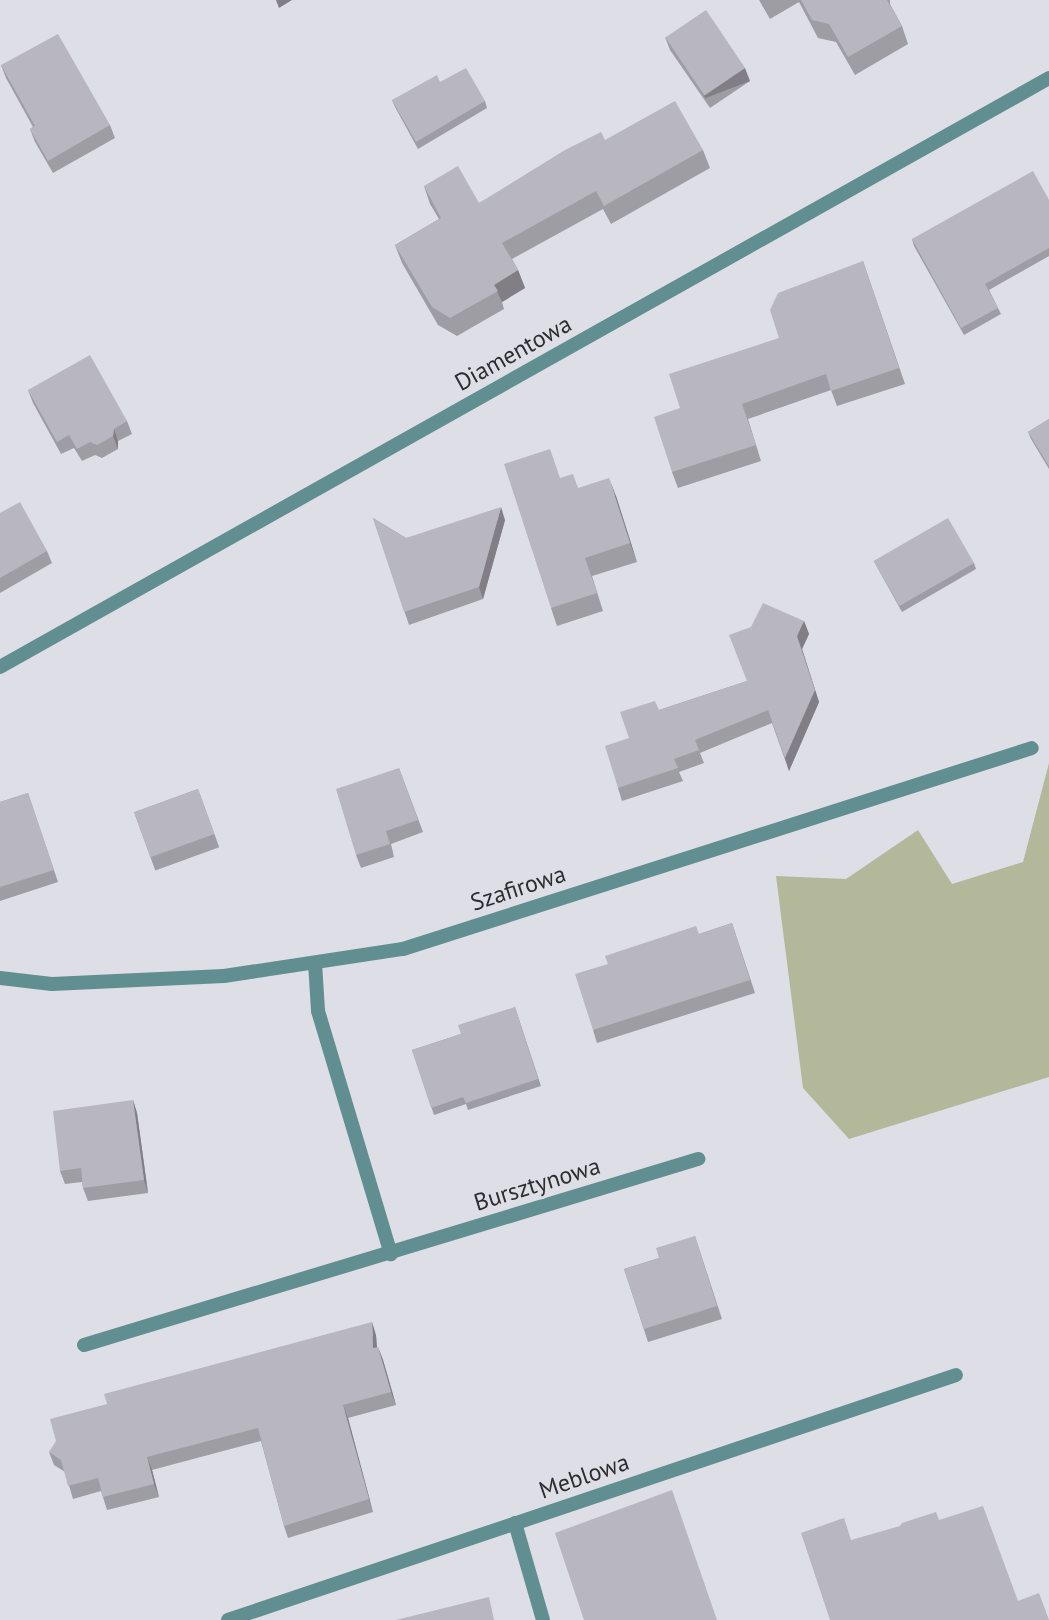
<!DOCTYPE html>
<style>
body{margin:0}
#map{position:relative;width:1049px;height:1620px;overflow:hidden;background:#dedee7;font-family:"PT Sans",sans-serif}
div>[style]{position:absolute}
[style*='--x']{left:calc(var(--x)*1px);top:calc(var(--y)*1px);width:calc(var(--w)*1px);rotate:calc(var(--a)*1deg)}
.green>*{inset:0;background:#b3b89b}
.service>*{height:14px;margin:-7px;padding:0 7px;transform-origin:7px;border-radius:7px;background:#618f91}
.minor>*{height:14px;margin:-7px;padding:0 7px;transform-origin:7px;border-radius:7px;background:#618f91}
.wall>*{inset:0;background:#9e9da3;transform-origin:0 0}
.shaded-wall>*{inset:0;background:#817f85;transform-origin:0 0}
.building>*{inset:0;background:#b8b6be;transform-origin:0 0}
span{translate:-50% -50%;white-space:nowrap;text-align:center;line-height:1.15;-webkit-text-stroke:6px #dedee7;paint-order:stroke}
.street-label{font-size:24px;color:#2d2d30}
</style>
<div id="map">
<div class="green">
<div style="clip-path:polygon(1049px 763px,1049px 1077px,849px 1139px,803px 1088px,776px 876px,846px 879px,918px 830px,952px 884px,1023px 862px)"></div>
</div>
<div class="service">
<div style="--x:515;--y:1523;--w:101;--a:73.9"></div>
</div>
<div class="minor">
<div style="--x:0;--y:667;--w:1203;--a:-29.31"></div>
<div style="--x:315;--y:963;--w:48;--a:86.4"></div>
<div style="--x:318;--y:1011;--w:254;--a:73.3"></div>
<div style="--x:0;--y:978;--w:52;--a:6.6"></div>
<div style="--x:52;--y:984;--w:172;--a:-2.7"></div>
<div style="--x:224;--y:976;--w:181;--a:-8.6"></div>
<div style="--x:403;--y:949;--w:660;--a:-17.72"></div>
<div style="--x:84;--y:1345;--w:642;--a:-16.85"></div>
<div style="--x:228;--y:1620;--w:768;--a:-18.6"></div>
</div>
<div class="wall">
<div style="clip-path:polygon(759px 0,890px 0,890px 4px,902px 26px,908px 44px,855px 75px,836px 42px,818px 38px,799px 2px,770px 19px)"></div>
<div style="clip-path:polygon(665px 37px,750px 81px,710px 108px,670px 50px)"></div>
<div style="clip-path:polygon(1px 65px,110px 125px,115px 138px,53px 173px,35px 142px,30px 129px,33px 127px,6px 78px)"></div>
<div style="clip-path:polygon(440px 82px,485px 101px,487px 108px,418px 149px,395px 107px,392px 100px)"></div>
<div style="clip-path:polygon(605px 140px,703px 150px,710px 168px,611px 224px,603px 209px,512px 259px,518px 270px,525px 288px,502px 302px,504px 309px,457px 336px,438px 325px,402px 263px,395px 245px,439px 219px,430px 204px,424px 186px,479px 203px)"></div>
<div style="clip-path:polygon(1049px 200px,1049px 256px,989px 290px,1001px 314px,964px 335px,914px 246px,912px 239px)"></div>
<div style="clip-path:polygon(863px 261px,905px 384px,837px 406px,831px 390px,748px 419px,761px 461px,678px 488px,672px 472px,680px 408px,779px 338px)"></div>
<div style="clip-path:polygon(28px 390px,127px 421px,132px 434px,118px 441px,118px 449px,102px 458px,95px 455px,82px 461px,74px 448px,61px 454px,33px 403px)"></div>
<div style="clip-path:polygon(1049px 419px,1049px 469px,1031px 439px,1028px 432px)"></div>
<div style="clip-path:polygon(560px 478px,578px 488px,616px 496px,637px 562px,592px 576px,603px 611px,557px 626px,551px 608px)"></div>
<div style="clip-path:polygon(0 513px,47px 551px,52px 563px,0 593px)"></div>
<div style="clip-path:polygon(373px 518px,406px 538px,505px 520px,483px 599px,409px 625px)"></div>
<div style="clip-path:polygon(874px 561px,974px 563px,976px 569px,902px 612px,877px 567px)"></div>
<div style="clip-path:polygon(804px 621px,809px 634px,802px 649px,819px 702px,789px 771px,772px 723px,700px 753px,704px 763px,679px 772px,683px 781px,622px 801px,618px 788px,659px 710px,747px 681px)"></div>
<div style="clip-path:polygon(399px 768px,423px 832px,391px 844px,394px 857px,361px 868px,356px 855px)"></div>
<div style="left:198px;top:789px;width:62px;height:68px;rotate:70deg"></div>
<div style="clip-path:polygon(28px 793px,58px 882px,0 901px,0 802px)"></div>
<div style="clip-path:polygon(732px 923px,755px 993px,597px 1043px,593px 1030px,699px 934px)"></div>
<div style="clip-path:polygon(515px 1007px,541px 1086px,468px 1110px,466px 1104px,434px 1115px,412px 1050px,461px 1034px)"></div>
<div style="clip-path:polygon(133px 1100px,137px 1113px,148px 1193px,88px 1201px,83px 1188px,82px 1182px,65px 1184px,60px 1171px)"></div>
<div style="clip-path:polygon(695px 1236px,722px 1319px,648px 1342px,624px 1269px,659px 1258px)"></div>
<div style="clip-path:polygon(376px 1335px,377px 1348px,378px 1347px,383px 1360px,396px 1405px,348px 1418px,373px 1512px,288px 1538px,284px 1526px,261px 1441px,152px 1470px,159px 1497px,107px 1510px,101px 1491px,73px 1499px,65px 1472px,54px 1465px,49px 1452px)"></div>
</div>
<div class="shaded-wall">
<div style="clip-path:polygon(276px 0,292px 0,279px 8px)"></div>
<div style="left:745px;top:68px;width:14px;height:48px;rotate:69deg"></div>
<div style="clip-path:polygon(518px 270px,525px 288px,502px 302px,494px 285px)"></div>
<div style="clip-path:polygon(114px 429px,118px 441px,118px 449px,113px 436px)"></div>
<div style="clip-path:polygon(609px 478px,616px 496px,637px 562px,630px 543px)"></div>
<div style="clip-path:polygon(501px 507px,505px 520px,483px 599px,479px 587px)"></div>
<div style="clip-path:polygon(804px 621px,809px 634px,802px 649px,819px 702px,789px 771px,785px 758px,797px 636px)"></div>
<div style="clip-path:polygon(133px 1100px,137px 1113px,148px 1193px,144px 1180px)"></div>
<div style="clip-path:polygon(372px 1322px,376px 1335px,378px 1361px,373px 1348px)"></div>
<div style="clip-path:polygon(378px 1347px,383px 1360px,396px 1405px,391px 1392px)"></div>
<div style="clip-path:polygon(343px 1405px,348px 1418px,373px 1512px,369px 1499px)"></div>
<div style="clip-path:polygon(147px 1457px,152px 1470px,159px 1497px,154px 1484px)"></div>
</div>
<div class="building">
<div style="clip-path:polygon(801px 0,887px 0,902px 26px,848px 57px,829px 24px,812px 20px)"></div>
<div style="left:706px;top:10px;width:70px;height:49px;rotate:56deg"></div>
<div style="clip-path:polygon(58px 34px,110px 125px,48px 161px,30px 129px,35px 126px,1px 65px)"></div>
<div style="clip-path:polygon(466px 68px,485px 101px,416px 142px,392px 100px,437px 75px,440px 82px)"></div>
<div style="clip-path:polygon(675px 101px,703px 150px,604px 206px,596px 191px,502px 243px,518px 270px,494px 285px,498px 291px,450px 318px,432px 307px,395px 245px,441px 218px,424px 186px,458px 166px,479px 203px,565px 150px,601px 132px,605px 140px)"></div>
<div style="clip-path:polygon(1033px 171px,1049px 200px,1049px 248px,985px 284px,998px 308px,961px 328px,912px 239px)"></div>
<div style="clip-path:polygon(863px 261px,899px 368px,831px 391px,826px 374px,742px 404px,756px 445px,672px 472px,654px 417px,680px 408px,669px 374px,779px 338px,770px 310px,778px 293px)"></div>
<div style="clip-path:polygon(90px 355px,127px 421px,114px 429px,113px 436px,97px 445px,90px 442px,77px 449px,69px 435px,57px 442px,28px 390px)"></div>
<div style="clip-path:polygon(1049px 419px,1049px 466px,1028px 432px)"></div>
<div style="clip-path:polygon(550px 449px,560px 478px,573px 474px,578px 488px,609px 478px,630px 543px,585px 558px,597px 593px,551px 608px,504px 464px)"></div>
<div style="clip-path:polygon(20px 502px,47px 551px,0 578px,0 513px)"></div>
<div style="clip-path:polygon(501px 507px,479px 587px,404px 612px,373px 518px,406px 538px)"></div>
<div style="left:948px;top:518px;width:52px;height:86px;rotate:60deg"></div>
<div style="clip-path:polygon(763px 603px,804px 621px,797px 636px,815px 690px,785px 758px,768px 710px,695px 740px,699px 750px,674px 759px,678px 768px,618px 788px,605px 746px,629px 738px,620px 712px,655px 701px,659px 710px,747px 681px,729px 635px,751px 627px)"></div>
<div style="clip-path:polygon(399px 768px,418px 820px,386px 831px,390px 844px,356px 855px,336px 789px)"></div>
<div style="left:198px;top:789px;width:48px;height:68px;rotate:70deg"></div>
<div style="clip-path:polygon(28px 793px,54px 870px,0 887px,0 802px)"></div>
<div style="clip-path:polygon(732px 923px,750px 980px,593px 1030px,575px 974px,608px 964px,605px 956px,696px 926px,699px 934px)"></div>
<div style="clip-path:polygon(515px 1007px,538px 1079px,466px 1103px,463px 1097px,431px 1108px,412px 1050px,461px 1034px,458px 1025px)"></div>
<div style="clip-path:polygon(133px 1100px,144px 1180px,83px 1188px,81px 1168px,60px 1171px,53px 1111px)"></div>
<div style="clip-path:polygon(695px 1236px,717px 1306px,644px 1329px,624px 1269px,659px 1258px,656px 1248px)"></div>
<div style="clip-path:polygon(372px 1322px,373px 1348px,378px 1347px,391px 1392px,343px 1405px,369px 1499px,284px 1526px,258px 1428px,147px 1457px,154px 1484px,103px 1497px,98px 1478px,68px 1486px,61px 1460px,49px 1452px,56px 1441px,50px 1419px,107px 1404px,104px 1394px)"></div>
<div style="clip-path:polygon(672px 1490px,717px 1620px,584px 1620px,555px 1533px)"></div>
<div style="clip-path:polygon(983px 1506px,1018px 1601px,1039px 1593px,1049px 1620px,830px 1620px,801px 1533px,844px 1518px,851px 1540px,900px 1526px,902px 1523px,936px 1512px,939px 1520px)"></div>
<div style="clip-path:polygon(489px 1597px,494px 1620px,396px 1620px)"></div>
</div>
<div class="street-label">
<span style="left:513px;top:353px;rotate:-29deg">Diamentowa</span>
<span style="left:518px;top:888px;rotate:-18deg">Szafirowa</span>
<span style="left:537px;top:1184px;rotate:-17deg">Bursztynowa</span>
<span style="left:584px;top:1476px;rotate:-19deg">Meblowa</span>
</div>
</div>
